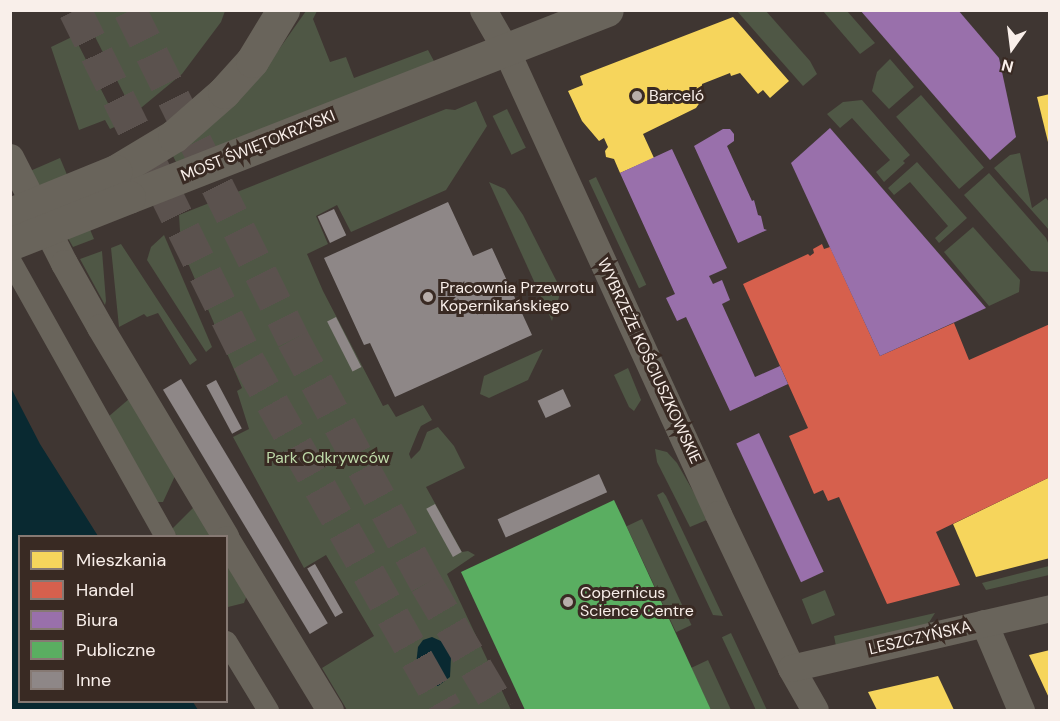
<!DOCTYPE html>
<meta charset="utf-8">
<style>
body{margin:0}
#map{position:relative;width:1060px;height:721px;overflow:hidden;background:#3f3632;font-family:"DM Sans",sans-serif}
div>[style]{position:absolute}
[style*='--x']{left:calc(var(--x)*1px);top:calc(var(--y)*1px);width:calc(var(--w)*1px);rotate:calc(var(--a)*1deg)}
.green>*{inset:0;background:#4f5745;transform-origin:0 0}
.water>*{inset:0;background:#092931}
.homes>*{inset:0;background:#f6d55c}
.shops>*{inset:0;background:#d6604d}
.offices>*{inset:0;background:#9970ab;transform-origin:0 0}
.public>*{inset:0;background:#5aae61}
.building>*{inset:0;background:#8e8787;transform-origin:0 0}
.primary-tunnel>*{height:33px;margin-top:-16.5px;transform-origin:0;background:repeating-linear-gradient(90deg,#5b524e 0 33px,transparent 0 49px)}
.pedestrian>*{height:21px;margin:-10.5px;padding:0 10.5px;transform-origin:10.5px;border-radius:10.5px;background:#69645b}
.minor>*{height:27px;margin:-13.5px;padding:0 13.5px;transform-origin:13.5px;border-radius:13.5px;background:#69645b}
.tertiary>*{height:33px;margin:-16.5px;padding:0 16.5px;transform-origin:16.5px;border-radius:16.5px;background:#69645b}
.tertiary-bridge>*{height:33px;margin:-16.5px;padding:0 16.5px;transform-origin:16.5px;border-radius:16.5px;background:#69645b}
.dots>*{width:16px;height:16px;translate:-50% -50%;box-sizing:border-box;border:3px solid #392a23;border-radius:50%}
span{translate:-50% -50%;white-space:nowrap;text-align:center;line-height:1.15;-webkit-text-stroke:6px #392a23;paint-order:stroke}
.poi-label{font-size:16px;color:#f9efea}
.left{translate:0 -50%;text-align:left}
.street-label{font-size:16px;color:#f9efea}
.park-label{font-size:16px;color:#bfdaa9}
.frame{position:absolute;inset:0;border:12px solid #f9efea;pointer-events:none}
.legend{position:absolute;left:18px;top:535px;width:210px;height:168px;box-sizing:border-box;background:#392a23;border:2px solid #867973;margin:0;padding:8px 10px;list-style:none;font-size:18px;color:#f9efea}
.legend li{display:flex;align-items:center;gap:12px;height:30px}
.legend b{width:30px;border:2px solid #867973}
.north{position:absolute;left:982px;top:18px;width:60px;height:60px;-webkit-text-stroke:4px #392a23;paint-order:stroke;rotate:194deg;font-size:16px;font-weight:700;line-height:24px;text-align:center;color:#f9efea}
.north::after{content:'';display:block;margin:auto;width:21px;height:27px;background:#f9efea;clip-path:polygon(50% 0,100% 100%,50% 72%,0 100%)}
</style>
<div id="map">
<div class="green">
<div style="clip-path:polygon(82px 11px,225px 11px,221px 22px,182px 74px,136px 112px,132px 110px)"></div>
<div style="clip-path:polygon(306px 11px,317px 11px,313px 19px,330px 62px,346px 57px,354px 78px,428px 50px,435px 63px,177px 164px,172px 154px,209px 127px,258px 79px)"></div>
<div style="clip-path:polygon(737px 11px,766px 11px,810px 61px,817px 74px,803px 86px)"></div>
<div style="clip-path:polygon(823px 11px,847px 11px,875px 43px,860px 54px)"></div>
<div style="clip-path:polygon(74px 36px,119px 125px,110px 129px,105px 120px,79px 130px,51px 47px)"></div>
<div style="clip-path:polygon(890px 59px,914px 87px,889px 109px,872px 91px,877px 72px)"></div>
<div style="left:921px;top:95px;width:96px;height:33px;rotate:49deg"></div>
<div style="clip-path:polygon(862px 100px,910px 155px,903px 161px,905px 163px,884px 182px,876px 172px,890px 160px,852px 118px,840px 128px,827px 114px,843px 102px)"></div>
<div style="clip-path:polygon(476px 101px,487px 126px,446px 190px,351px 232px,337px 205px,316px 216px,328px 244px,307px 254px,323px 291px,383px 406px,388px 404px,396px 417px,423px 405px,432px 420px,421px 426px,418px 432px,409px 454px,411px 459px,420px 450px,427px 432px,438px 427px,454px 446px,465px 468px,426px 487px,462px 552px,468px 551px,475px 555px,447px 574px,511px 710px,347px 710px,322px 668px,374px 636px,326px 555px,304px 568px,233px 437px,249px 429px,237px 391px,242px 388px,181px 247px,179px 215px,446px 109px,455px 110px)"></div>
<div style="left:507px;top:109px;width:43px;height:16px;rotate:64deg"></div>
<div style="clip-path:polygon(1020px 153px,1032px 208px,1046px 198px,1049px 202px,1049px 230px,994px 168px,1010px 155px)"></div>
<div style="clip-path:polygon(60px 158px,94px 239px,73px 247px,30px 171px)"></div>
<div style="clip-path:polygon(917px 162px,967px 218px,939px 243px,935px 238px,948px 226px,910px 182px,894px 195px,888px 188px)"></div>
<div style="clip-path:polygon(989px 173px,1046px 238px,1049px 245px,1049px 272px,1031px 271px,964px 195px)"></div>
<div style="left:596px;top:177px;width:119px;height:8px;rotate:65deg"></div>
<div style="clip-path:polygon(489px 182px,505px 189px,523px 215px,557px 282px,559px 297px,552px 321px)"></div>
<div style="clip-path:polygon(973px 227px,1020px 280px,1019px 292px,989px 306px,944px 252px)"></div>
<div style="clip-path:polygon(164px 235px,212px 347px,206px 352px,147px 260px,151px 247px)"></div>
<div style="clip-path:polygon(121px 244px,197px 360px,190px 365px,158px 313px,147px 317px,144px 314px,119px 327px,111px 248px)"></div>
<div style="clip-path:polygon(102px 251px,106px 301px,105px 305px,80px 259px)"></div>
<div style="clip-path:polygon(543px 349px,528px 380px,489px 398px,480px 394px,484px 376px)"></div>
<div style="clip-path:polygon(628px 368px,641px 400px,634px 411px,629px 407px,614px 375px)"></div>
<div style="clip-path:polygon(129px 399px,175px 476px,163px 502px,156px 502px,108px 417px)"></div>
<div style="clip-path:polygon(655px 449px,667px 452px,677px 463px,709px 519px,690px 527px,657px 462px)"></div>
<div style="clip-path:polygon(663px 492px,666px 496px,723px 616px,713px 615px,657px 495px)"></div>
<div style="clip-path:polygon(194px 507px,212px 536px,177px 536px,172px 529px)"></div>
<div style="left:642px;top:519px;width:117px;height:17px;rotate:65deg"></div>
<div style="clip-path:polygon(226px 561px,247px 595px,244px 603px,228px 607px)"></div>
<div style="clip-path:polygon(1049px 566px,1049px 575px,986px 590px,982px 583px)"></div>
<div style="left:825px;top:590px;width:27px;height:25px;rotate:68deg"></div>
<div style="clip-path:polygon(935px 613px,928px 624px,836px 646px,834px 636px)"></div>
<div style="left:731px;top:633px;width:85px;height:10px;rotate:65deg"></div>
<div style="clip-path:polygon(708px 660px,731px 710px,711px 710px,691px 668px)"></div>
</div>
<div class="water">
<div style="clip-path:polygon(10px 386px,40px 444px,98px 536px,20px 536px,20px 702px,193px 702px,198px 710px,11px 710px)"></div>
<div style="clip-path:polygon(432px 637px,443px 642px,451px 657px,450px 677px,438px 686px,427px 683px,421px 677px,416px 665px,418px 647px,423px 640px)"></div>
</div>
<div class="homes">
<div style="clip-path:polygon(733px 17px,789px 81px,770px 98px,763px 90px,758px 94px,740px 73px,731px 76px,730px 73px,702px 84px,703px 98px,696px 108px,643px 134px,654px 158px,620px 173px,614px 159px,606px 157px,605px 151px,608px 147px,604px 138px,599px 141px,582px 121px,568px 91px,583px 85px,580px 76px)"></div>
<div style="clip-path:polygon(1050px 94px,1050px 146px,1049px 146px,1037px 97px)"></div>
<div style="clip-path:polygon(1050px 477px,1050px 558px,976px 577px,953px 524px)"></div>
<div style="clip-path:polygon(1050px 650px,1050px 700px,1029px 655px)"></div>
<div style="clip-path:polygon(938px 676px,954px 710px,877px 710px,868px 692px)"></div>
</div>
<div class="shops">
<div style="clip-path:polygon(822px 244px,824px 249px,830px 247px,880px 356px,954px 323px,969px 360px,1050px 324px,1050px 477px,936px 532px,960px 585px,887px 604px,839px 497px,828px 501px,823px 490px,814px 494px,789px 436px,808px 428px,743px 284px,808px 254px,810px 256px,814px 253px,813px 249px)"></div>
</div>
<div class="offices">
<div style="clip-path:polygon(860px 10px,958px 10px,999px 58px,1016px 137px,990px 160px)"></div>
<div style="clip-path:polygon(830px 128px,986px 308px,880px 356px,791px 163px)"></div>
<div style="clip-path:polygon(723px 129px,730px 129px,734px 134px,734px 141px,727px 146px,752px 201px,754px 200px,758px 215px,761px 216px,764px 229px,767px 230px,738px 243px,694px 146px)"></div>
<div style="clip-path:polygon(672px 149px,727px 268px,709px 276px,713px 284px,722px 280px,730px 300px,722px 304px,755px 377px,780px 366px,788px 384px,730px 411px,686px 317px,677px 321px,666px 298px,675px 294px,620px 173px)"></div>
<div style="left:759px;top:433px;width:153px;height:25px;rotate:65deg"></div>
</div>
<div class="public">
<div style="clip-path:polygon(614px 500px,624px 521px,711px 710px,525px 710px,461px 572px)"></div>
</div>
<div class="building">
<div style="clip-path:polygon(448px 202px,473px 256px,492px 248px,532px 335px,395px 397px,370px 343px,364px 345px,324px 258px)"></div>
<div style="left:334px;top:209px;width:29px;height:18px;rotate:65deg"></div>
<div style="left:336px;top:317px;width:56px;height:10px;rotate:63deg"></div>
<div style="left:181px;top:379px;width:285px;height:21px;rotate:59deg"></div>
<div style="left:216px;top:380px;width:55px;height:11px;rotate:62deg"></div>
<div style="left:563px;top:389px;width:19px;height:28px;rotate:65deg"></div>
<div style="left:599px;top:474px;width:20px;height:111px;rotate:66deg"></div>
<div style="left:435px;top:504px;width:55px;height:10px;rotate:61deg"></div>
<div style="left:315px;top:564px;width:56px;height:9px;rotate:60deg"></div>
</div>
<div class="primary-tunnel">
<div style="--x:75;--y:10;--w:390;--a:63.7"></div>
<div style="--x:248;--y:360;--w:402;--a:60.5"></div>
<div style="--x:130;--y:10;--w:367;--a:63.6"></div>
<div style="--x:293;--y:339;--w:278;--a:61.4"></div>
<div style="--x:426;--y:583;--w:147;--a:59.4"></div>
</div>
<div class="pedestrian">
<div style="--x:10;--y:260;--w:317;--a:60.7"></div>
<div style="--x:226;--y:641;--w:81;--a:58.7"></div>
</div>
<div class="minor">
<div style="--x:483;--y:10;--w:46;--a:60.1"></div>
<div style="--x:506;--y:50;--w:510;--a:65.44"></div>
<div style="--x:718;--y:514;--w:170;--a:64.6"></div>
<div style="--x:791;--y:668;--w:48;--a:60.3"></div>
<div style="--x:10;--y:157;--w:119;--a:63"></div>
<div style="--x:64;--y:263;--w:73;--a:60.6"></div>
<div style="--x:100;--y:327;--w:244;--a:59.1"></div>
<div style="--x:226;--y:539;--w:200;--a:58.7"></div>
<div style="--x:984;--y:623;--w:95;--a:67"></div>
<div style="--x:791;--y:668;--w:266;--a:-13"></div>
</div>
<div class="tertiary">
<div style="--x:116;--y:171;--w:68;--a:-31.1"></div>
<div style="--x:174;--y:136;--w:67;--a:-41.3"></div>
<div style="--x:224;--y:92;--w:42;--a:-47.9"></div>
<div style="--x:252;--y:61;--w:60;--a:-58.7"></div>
<div style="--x:129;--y:197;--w:513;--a:-21.37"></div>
</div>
<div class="tertiary-bridge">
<div style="--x:10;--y:214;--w:114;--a:-22.1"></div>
<div style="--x:10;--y:244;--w:128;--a:-21.6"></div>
</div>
<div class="dots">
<div style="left:637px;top:96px;background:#b8aeaa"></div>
<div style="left:428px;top:297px;background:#b8aeaa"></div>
<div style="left:568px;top:602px;background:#b8aeaa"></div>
</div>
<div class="poi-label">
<span class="left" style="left:649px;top:96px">Barceló</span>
<span class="left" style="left:440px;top:297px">Pracownia Przewrotu<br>Kopernikańskiego</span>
<span class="left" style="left:580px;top:602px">Copernicus<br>Science Centre</span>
</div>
<div class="street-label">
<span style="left:258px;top:146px;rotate:-22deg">MOST ŚWIĘTOKRZYSKI</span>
<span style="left:649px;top:361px;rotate:65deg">WYBRZEŻE KOŚCIUSZKOWSKIE</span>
<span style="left:920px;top:638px;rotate:-13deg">LESZCZYŃSKA</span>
</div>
<div class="park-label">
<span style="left:328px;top:458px">Park Odkrywców</span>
</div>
<div class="frame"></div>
<ul class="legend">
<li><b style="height:16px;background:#f6d55c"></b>Mieszkania</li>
<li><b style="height:16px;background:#d6604d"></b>Handel</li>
<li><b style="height:16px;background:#9970ab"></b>Biura</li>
<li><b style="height:16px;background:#5aae61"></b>Publiczne</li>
<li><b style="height:16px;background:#8e8787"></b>Inne</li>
</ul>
<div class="north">N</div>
</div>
